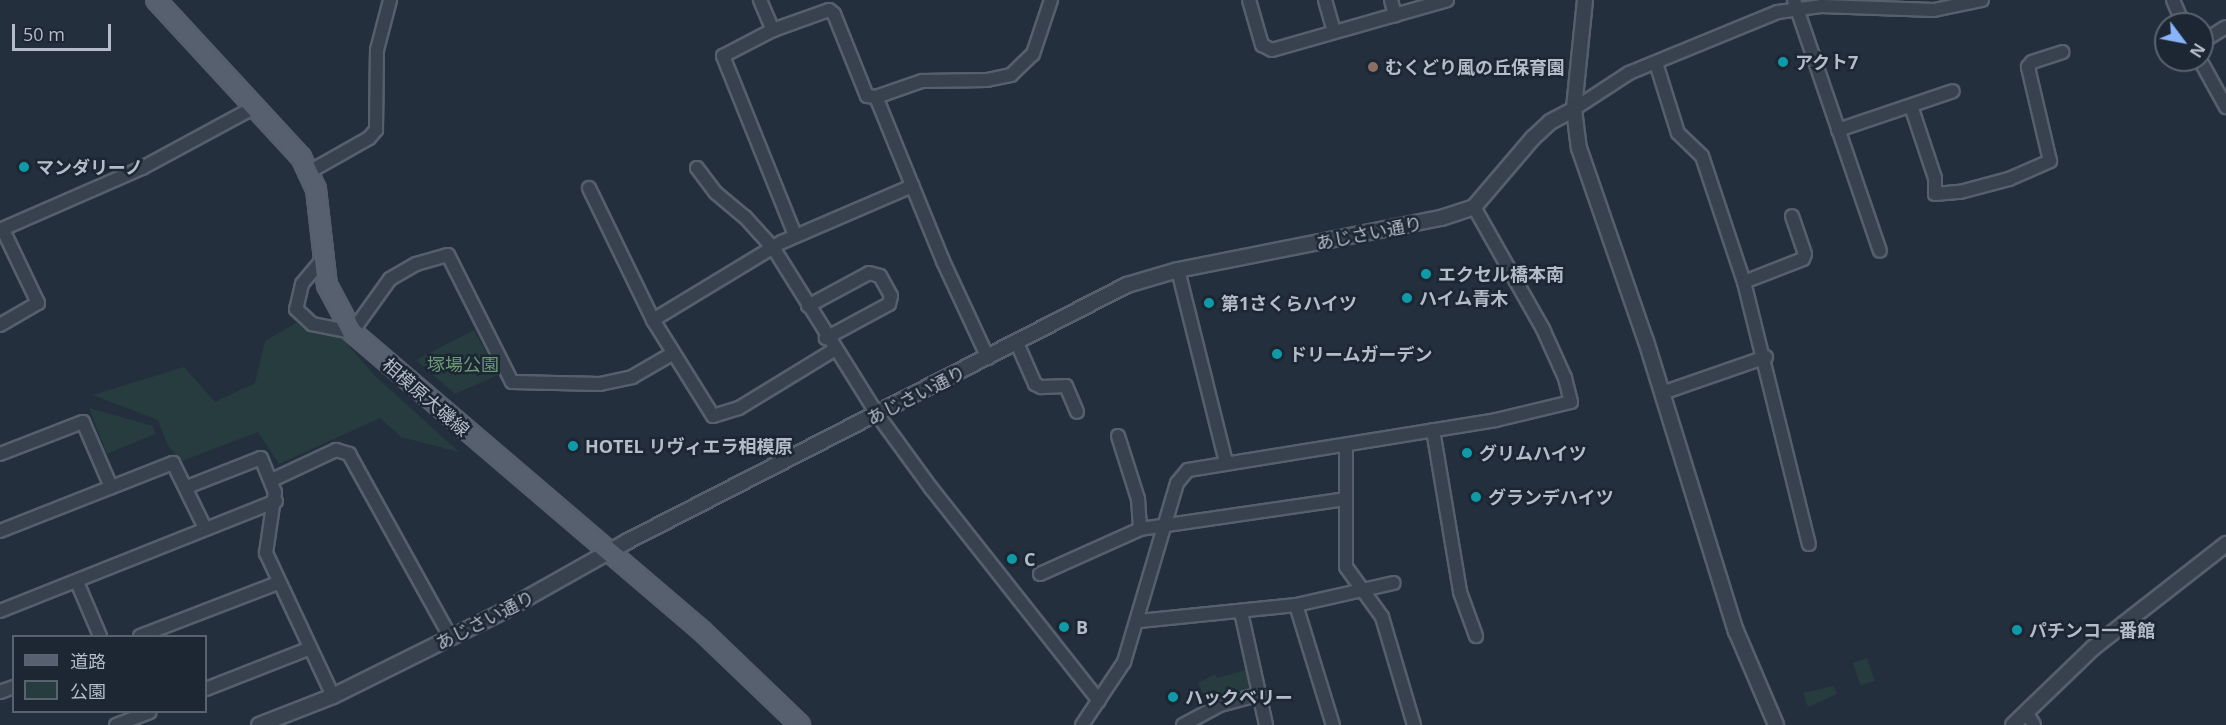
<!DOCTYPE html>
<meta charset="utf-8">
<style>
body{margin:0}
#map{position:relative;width:2226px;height:725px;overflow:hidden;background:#242f3e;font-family:"Open Sans","Noto Sans JP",sans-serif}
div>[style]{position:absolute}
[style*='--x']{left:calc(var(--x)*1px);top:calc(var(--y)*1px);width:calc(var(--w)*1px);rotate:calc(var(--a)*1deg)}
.green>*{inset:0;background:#263c3f;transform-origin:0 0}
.roads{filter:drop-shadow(2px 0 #565f6c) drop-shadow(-2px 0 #565f6c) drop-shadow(0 2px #565f6c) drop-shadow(0 -2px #565f6c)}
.minor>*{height:12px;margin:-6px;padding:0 6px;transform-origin:6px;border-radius:6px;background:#38414e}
.tertiary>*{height:14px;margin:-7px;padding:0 7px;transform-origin:7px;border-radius:7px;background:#38414e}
.primary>*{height:18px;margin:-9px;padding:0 9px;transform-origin:9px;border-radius:9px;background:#56606e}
.dots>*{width:16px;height:16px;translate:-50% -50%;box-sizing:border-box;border:3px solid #1d2633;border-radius:50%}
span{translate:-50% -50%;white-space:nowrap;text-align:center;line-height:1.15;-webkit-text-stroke:5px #1d2633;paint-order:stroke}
.poi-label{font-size:18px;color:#b4bcc9;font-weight:700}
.left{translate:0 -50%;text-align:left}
.street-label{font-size:18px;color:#b4bcc9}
.park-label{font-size:18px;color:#6b9a76}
.legend{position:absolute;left:12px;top:635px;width:195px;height:78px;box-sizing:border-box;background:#1d2633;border:2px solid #59626f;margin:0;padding:8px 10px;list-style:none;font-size:18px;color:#b4bcc9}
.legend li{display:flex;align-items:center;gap:12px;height:30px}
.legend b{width:30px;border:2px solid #59626f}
.north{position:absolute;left:2154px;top:12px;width:60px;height:60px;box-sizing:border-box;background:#1d2633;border:2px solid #59626f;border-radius:50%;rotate:122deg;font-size:16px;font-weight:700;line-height:24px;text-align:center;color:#b4bcc9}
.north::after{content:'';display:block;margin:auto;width:21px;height:27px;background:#8ab4f8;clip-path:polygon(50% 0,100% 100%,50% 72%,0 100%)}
.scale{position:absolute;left:12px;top:24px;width:99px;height:27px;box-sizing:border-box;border:3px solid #b4bcc9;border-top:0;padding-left:8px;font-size:18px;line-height:21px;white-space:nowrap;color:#b4bcc9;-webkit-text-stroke:4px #1d2633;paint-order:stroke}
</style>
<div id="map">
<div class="green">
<div style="clip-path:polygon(296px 323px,343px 339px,374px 375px,459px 452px,401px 437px,380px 418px,279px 464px,258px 432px,182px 461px,168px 446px,158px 420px,93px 395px,184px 367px,215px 402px,255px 383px,265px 341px)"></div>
<div style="clip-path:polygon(474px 330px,498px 375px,455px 394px,416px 360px)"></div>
<div style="clip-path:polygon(89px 408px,153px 426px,155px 434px,107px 454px)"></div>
<div style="left:1867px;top:658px;width:24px;height:15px;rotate:71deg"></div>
<div style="clip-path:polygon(1246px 670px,1249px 687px,1246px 693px,1209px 706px,1198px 683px,1215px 674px,1217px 678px)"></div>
<div style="clip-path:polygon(1834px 686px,1837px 694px,1808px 707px,1803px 693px)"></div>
</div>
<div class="roads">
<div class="minor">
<div style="--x:760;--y:0;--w:33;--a:67"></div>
<div style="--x:1249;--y:0;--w:47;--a:73.9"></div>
<div style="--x:1262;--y:45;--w:11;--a:27"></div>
<div style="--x:1272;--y:50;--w:182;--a:-15.9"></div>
<div style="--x:1325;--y:0;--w:33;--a:74"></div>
<div style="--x:1391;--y:0;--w:16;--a:75"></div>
<div style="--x:1794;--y:0;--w:265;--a:71.1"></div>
<div style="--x:2173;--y:0;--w:26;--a:67"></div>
<div style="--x:2202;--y:42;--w:28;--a:-32"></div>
<div style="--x:2200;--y:60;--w:54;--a:61"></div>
<div style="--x:1656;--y:63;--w:73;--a:72.6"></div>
<div style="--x:1678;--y:133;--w:33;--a:44"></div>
<div style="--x:1702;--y:156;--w:133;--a:71.6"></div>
<div style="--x:1744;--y:282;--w:270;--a:76.1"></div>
<div style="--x:1911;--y:106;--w:76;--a:71.6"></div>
<div style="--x:1935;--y:178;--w:16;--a:90"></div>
<div style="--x:1935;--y:194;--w:25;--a:-5"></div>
<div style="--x:1960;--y:192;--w:51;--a:-14.9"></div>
<div style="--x:2009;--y:179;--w:45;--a:-23.7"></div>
<div style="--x:2050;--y:161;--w:97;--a:-103.2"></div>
<div style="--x:2028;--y:67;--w:6;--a:-51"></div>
<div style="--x:2032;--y:62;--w:32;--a:-18"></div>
<div style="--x:1574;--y:109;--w:66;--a:-33.2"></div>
<div style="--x:1629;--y:73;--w:161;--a:-22.3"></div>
<div style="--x:1778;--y:12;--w:43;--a:-7.9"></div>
<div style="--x:1821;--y:6;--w:113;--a:2"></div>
<div style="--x:1934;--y:10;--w:49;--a:-11.8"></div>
<div style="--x:1838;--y:130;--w:121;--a:-18.7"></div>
<div style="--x:697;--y:168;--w:31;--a:53"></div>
<div style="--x:716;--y:193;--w:38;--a:40"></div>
<div style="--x:745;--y:217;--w:43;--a:47.8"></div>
<div style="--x:774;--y:249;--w:195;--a:58"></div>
<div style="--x:877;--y:414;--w:92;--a:53.9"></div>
<div style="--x:931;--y:488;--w:271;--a:51.7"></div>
<div style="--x:309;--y:172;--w:69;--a:-29.5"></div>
<div style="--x:369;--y:138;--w:11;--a:-49"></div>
<div style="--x:376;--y:130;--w:80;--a:-89.3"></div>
<div style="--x:377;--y:50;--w:52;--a:-75.4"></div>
<div style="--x:589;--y:188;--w:147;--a:64.1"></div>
<div style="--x:653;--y:320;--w:113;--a:58"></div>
<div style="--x:713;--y:416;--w:27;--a:-17"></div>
<div style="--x:739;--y:408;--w:111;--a:-31.4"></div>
<div style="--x:0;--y:230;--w:155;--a:-23.6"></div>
<div style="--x:142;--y:168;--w:128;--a:-28.4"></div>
<div style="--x:795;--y:235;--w:193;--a:-111.9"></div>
<div style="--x:723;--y:56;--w:56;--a:-27.5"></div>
<div style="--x:773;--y:30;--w:59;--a:-19.7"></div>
<div style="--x:829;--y:10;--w:6;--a:39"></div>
<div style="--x:834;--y:14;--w:88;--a:68.1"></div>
<div style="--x:867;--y:96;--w:9;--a:6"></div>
<div style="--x:322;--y:260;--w:31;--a:130"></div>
<div style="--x:302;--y:284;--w:26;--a:103"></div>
<div style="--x:296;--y:309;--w:22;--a:43"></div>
<div style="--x:312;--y:324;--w:41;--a:11.3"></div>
<div style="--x:352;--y:332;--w:65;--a:-54.4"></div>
<div style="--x:390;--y:279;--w:30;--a:-30"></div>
<div style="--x:416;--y:264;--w:33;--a:-16"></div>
<div style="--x:448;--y:255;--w:142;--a:63.3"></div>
<div style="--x:512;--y:382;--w:88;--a:1.3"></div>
<div style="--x:600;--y:384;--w:33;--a:-12"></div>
<div style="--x:632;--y:377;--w:46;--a:-29.9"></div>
<div style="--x:1178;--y:270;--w:199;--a:76"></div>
<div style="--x:1744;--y:282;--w:63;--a:-21.3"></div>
<div style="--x:1803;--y:259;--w:5;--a:-68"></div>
<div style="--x:1805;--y:254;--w:40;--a:-108.9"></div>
<div style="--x:808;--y:306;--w:69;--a:-28.4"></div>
<div style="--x:869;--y:273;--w:11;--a:15"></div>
<div style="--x:880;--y:276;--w:23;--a:61"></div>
<div style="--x:891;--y:296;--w:8;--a:104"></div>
<div style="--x:889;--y:304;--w:72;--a:151.6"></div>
<div style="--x:653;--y:320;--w:151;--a:-31.2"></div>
<div style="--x:782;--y:242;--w:142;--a:-23.3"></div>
<div style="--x:0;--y:325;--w:44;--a:-30.1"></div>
<div style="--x:38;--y:303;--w:81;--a:-115.6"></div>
<div style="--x:1017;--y:343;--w:45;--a:66.3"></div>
<div style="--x:1035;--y:384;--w:7;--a:27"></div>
<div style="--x:1041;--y:387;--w:25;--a:-2"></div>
<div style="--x:1066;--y:386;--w:28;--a:67"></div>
<div style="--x:988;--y:358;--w:107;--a:-114.9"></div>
<div style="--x:943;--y:261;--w:177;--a:-112.2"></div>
<div style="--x:876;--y:97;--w:49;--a:-19.2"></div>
<div style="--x:922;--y:81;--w:65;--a:-0.9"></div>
<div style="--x:987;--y:80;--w:25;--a:-12"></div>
<div style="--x:1011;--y:75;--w:30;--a:-44"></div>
<div style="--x:1033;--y:54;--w:57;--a:-71.6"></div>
<div style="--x:1662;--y:393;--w:110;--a:-19.1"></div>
<div style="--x:1433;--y:430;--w:164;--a:80.5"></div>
<div style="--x:1460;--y:592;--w:47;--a:70"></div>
<div style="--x:1118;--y:436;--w:66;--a:72.4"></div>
<div style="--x:1138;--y:499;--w:30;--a:86"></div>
<div style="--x:1346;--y:446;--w:121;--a:90"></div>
<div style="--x:1346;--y:567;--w:62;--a:54.2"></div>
<div style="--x:1382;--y:617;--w:113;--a:73.5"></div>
<div style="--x:0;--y:454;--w:89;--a:-21.1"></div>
<div style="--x:83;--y:422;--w:71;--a:66.7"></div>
<div style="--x:272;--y:480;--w:71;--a:-25.1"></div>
<div style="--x:336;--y:450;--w:14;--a:17"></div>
<div style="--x:349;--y:454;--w:210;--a:61"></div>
<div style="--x:187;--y:487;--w:79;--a:-21.4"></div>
<div style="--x:261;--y:458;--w:37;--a:68"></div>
<div style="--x:275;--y:492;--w:62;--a:98.4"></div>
<div style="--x:266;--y:553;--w:158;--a:64.9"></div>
<div style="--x:0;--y:531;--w:186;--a:-21.5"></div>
<div style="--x:173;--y:463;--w:72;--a:63.8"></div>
<div style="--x:1040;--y:574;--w:110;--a:-24.2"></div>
<div style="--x:1140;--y:529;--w:208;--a:-8.3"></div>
<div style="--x:77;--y:582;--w:59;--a:66.9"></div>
<div style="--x:1296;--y:605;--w:126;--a:72.9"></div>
<div style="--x:0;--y:611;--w:297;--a:-21.7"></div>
<div style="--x:1241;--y:612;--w:116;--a:77.5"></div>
<div style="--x:1139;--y:621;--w:158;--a:-5.8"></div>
<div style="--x:1296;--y:605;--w:100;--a:-12.7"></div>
<div style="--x:140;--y:636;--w:148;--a:-21"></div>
<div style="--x:206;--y:689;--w:110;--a:-21.4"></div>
<div style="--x:0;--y:692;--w:15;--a:-20"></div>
<div style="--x:2026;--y:712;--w:15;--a:58"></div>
<div style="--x:116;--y:725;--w:36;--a:-21"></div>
<div style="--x:1082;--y:725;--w:76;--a:-56.3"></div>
<div style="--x:1124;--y:662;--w:187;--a:-73.5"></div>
<div style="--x:1177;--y:483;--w:17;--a:-50"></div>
<div style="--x:1188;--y:470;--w:312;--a:-9.2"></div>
<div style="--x:1496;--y:420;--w:77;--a:-13.5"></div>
<div style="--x:1571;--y:402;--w:25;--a:-104"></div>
<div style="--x:1565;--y:378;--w:54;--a:-114.2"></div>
<div style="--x:1543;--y:329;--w:140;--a:-119.5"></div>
<div style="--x:1183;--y:725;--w:42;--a:-28.4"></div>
<div style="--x:1220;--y:705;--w:38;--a:-15"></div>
</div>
<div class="tertiary">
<div style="--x:1585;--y:0;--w:110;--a:95.8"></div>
<div style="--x:1574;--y:109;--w:39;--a:83"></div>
<div style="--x:1579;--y:148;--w:204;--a:70.9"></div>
<div style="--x:1646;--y:341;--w:304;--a:72.8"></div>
<div style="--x:1736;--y:631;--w:102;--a:66.9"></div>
<div style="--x:259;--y:725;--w:79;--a:-21.4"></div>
<div style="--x:333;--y:696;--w:189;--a:-26.4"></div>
<div style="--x:502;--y:612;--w:142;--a:-29.4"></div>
<div style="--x:626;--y:542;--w:563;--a:-27.16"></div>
<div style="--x:1127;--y:285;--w:53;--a:-16.4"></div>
<div style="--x:1178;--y:270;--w:268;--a:-11.2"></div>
<div style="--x:1441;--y:218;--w:35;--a:-18"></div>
<div style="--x:1474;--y:207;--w:91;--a:-49.5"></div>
<div style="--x:1533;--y:138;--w:23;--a:-43"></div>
<div style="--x:1550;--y:122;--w:27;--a:-28"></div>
<div style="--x:2013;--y:725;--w:111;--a:-43.9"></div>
<div style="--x:2093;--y:648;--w:169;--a:-38"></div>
</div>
<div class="primary">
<div style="--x:156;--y:0;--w:214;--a:47.3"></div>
<div style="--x:301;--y:157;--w:35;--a:65"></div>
<div style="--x:316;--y:189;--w:97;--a:83.5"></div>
<div style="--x:327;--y:285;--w:53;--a:62"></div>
<div style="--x:352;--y:332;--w:460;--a:40.5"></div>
<div style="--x:702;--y:631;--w:136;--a:43.8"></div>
</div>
</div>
<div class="dots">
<div style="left:1783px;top:62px;background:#0f9aa8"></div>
<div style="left:1373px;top:67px;background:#8d6e63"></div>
<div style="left:24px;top:167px;background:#0f9aa8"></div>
<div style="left:1426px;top:274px;background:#0f9aa8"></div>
<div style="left:1407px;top:298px;background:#0f9aa8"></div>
<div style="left:1209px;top:303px;background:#0f9aa8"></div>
<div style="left:1277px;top:354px;background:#0f9aa8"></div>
<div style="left:573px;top:446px;background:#0f9aa8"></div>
<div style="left:1467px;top:453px;background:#0f9aa8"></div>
<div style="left:1476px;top:497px;background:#0f9aa8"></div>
<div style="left:1012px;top:559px;background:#0f9aa8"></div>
<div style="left:1064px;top:627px;background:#0f9aa8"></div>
<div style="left:2017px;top:630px;background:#0f9aa8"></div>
<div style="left:1173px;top:697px;background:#0f9aa8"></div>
</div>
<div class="poi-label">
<span class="left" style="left:1795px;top:62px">アクト7</span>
<span class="left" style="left:1385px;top:67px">むくどり風の丘保育園</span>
<span class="left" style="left:36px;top:167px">マンダリーノ</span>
<span class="left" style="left:1438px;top:274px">エクセル橋本南</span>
<span class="left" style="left:1419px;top:298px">ハイム青木</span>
<span class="left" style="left:1221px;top:303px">第1さくらハイツ</span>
<span class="left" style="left:1289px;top:354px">ドリームガーデン</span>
<span class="left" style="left:585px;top:446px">HOTEL リヴィエラ相模原</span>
<span class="left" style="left:1479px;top:453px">グリムハイツ</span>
<span class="left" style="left:1488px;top:497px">グランデハイツ</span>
<span class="left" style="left:1024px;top:559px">C</span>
<span class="left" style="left:1076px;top:627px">B</span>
<span class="left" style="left:2029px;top:630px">パチンコ一番館</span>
<span class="left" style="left:1185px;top:697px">ハックベリー</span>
</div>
<div class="street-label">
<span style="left:1369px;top:233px;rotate:-11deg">あじさい通り</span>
<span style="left:916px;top:395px;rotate:-27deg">あじさい通り</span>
<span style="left:426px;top:397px;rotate:41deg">相模原大磯線</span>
<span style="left:485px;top:620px;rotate:-27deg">あじさい通り</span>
</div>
<div class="park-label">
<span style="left:463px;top:364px">塚場公園</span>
</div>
<ul class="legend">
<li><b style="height:8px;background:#56606e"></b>道路</li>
<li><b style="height:16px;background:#263c3f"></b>公園</li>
</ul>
<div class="north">N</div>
<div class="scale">50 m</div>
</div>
